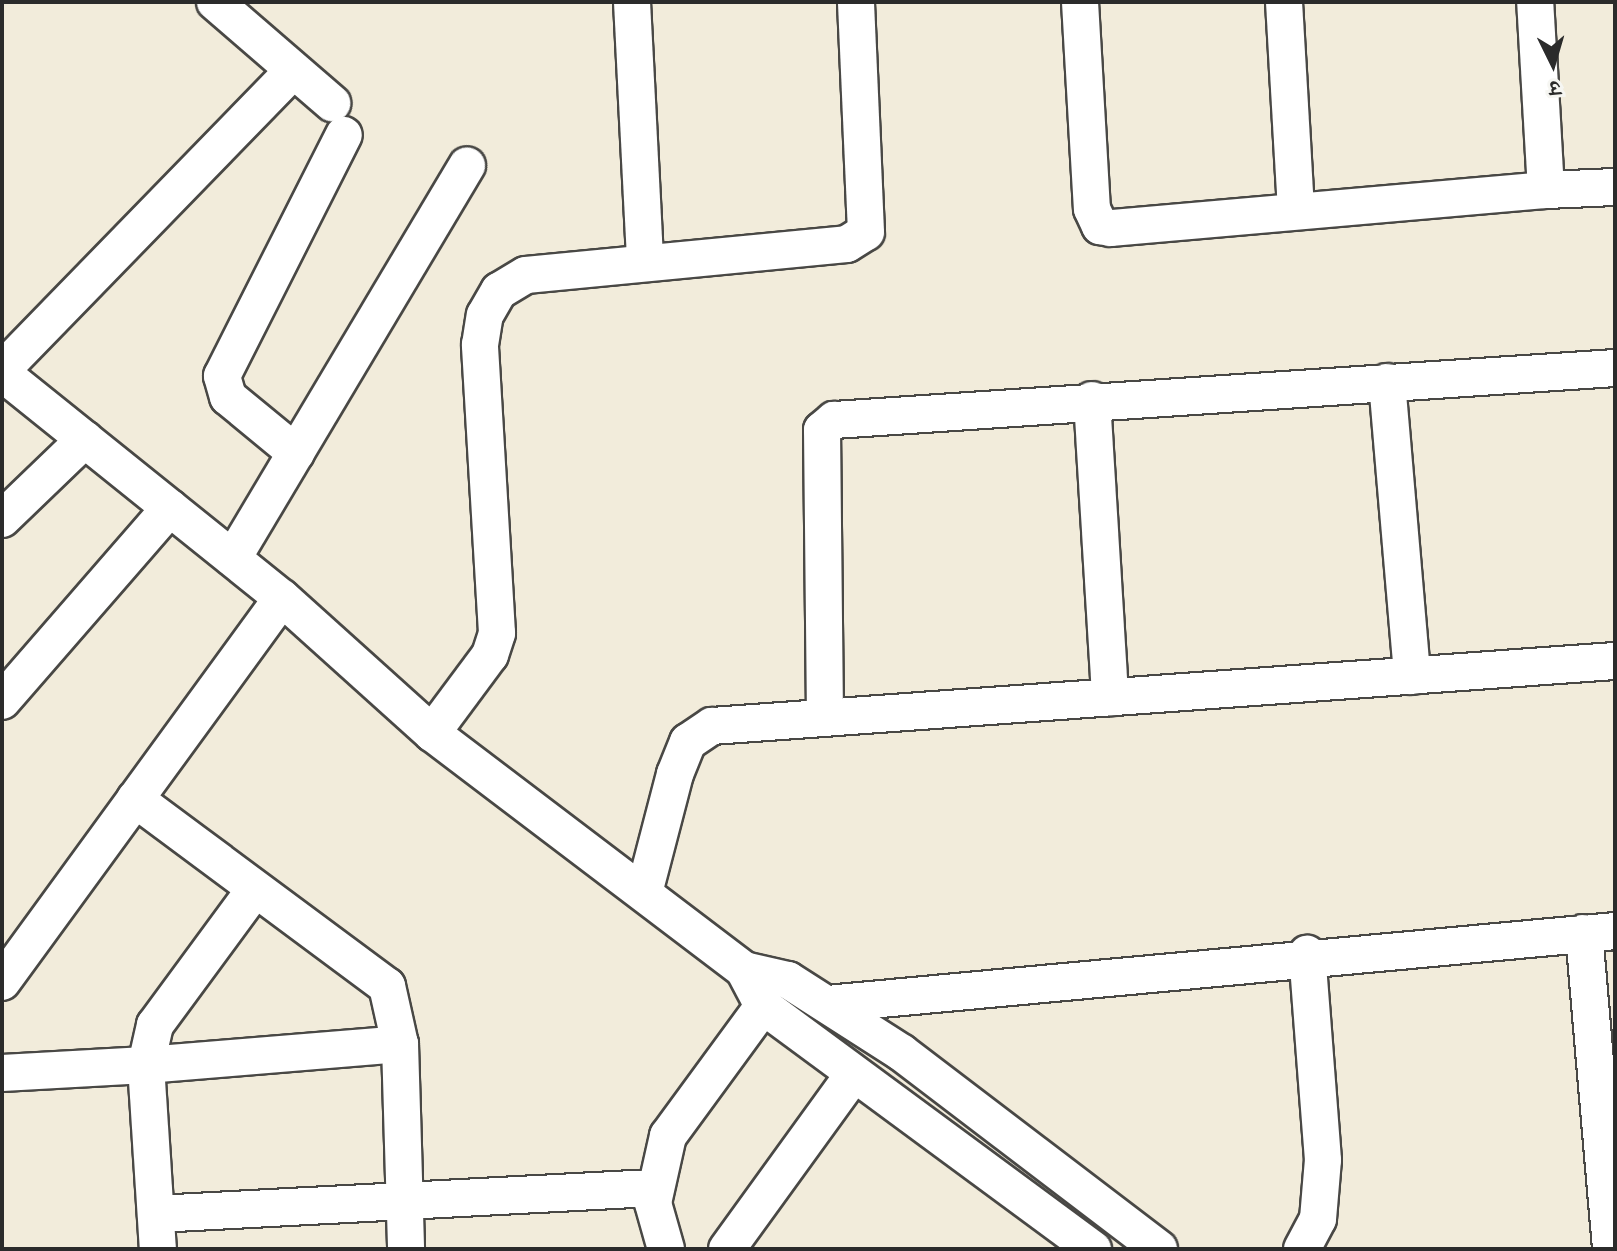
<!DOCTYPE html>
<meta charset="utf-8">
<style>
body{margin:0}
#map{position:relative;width:1617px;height:1251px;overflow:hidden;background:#f2ecdb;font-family:Cardo,"Noto Serif Devanagari",serif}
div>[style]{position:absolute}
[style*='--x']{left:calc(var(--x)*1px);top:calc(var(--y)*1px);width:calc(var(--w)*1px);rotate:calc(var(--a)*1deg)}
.roads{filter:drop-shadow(2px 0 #494845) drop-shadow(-2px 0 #494845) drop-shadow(0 2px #494845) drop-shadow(0 -2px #494845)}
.minor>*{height:36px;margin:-18px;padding:0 18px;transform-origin:18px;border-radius:18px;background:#fff}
span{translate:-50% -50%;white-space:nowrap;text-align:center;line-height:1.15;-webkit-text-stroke:6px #f6f6f2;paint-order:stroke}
.frame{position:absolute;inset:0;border:4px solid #2b2b2b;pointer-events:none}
.north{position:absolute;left:1513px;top:24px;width:80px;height:80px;-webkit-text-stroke:6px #f6f6f2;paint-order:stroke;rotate:175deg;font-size:22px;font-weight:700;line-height:32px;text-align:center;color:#2b2b2b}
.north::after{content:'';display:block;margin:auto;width:28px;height:36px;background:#2b2b2b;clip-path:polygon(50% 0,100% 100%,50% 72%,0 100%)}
</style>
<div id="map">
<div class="roads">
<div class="minor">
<div style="--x:215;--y:2;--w:155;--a:40.8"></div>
<div style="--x:632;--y:2;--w:256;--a:87.1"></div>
<div style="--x:1080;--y:2;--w:207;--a:86.7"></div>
<div style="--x:1092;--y:209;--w:19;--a:65"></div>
<div style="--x:1100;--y:226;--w:11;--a:10"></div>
<div style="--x:1111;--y:228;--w:437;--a:-5"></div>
<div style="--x:1546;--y:190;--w:188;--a:-93.3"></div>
<div style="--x:1284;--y:2;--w:209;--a:86.7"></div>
<div style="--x:1546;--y:190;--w:69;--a:-2.5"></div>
<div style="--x:2;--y:370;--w:417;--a:-45.8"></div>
<div style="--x:2;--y:373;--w:359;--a:38.8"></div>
<div style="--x:282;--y:598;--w:202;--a:42"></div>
<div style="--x:432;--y:733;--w:392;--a:37.2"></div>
<div style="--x:744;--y:970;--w:41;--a:62.2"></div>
<div style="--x:763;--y:1006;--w:410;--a:36.4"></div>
<div style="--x:1387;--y:382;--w:295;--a:85.1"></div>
<div style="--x:1092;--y:400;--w:298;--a:86.5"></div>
<div style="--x:296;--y:453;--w:88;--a:-140.5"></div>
<div style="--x:228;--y:397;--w:22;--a:-106"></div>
<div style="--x:222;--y:376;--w:270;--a:-63.2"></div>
<div style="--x:2;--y:519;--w:115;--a:-43.9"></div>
<div style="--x:233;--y:558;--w:457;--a:-59.2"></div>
<div style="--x:2;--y:701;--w:256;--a:-49"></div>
<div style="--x:825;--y:716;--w:286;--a:-90.6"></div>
<div style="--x:822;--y:430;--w:16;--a:-40"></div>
<div style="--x:834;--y:420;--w:783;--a:-3.81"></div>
<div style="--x:432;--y:733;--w:97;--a:-53.4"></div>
<div style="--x:490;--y:655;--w:23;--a:-72"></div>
<div style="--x:497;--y:633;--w:289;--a:-93.4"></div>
<div style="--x:480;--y:345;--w:30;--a:-81"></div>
<div style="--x:485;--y:315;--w:28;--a:-60"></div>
<div style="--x:499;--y:291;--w:31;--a:-31"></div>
<div style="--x:526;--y:275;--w:322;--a:-5.5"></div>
<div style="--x:847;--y:244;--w:22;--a:-32"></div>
<div style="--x:866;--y:232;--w:230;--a:-92.5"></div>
<div style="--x:135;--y:799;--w:314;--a:36.6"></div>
<div style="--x:387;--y:986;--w:59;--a:77.4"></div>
<div style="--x:400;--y:1044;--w:205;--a:88.3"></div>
<div style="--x:255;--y:889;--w:169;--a:126.3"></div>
<div style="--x:155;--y:1025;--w:41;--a:102.7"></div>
<div style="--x:146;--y:1065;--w:255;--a:-4.7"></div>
<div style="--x:644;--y:893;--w:123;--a:-75.4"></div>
<div style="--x:675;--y:774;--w:35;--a:-68"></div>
<div style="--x:688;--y:742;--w:29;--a:-34"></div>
<div style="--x:712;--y:726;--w:905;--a:-4.12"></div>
<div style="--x:1584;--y:933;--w:317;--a:85.1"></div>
<div style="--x:744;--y:970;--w:45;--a:12.8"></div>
<div style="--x:788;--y:980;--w:135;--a:32.6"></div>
<div style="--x:902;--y:1053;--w:323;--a:37.3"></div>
<div style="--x:2;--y:982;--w:475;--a:-53.9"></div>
<div style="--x:827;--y:1004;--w:791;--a:-5.29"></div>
<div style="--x:2;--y:1073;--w:144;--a:-3.2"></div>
<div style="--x:146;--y:1065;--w:184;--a:86.3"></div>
<div style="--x:156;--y:1214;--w:500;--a:-3"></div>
<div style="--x:666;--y:1249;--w:48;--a:-105.8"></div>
<div style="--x:653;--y:1203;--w:69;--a:-77.4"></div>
<div style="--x:668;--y:1136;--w:161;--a:-53.8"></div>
<div style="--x:727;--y:1249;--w:215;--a:-54.1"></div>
<div style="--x:1302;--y:1249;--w:34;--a:-62"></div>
<div style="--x:1318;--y:1219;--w:59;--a:-85.2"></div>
<div style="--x:1323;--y:1160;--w:207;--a:-94.4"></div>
</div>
</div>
<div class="frame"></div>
<div class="north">उ</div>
</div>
